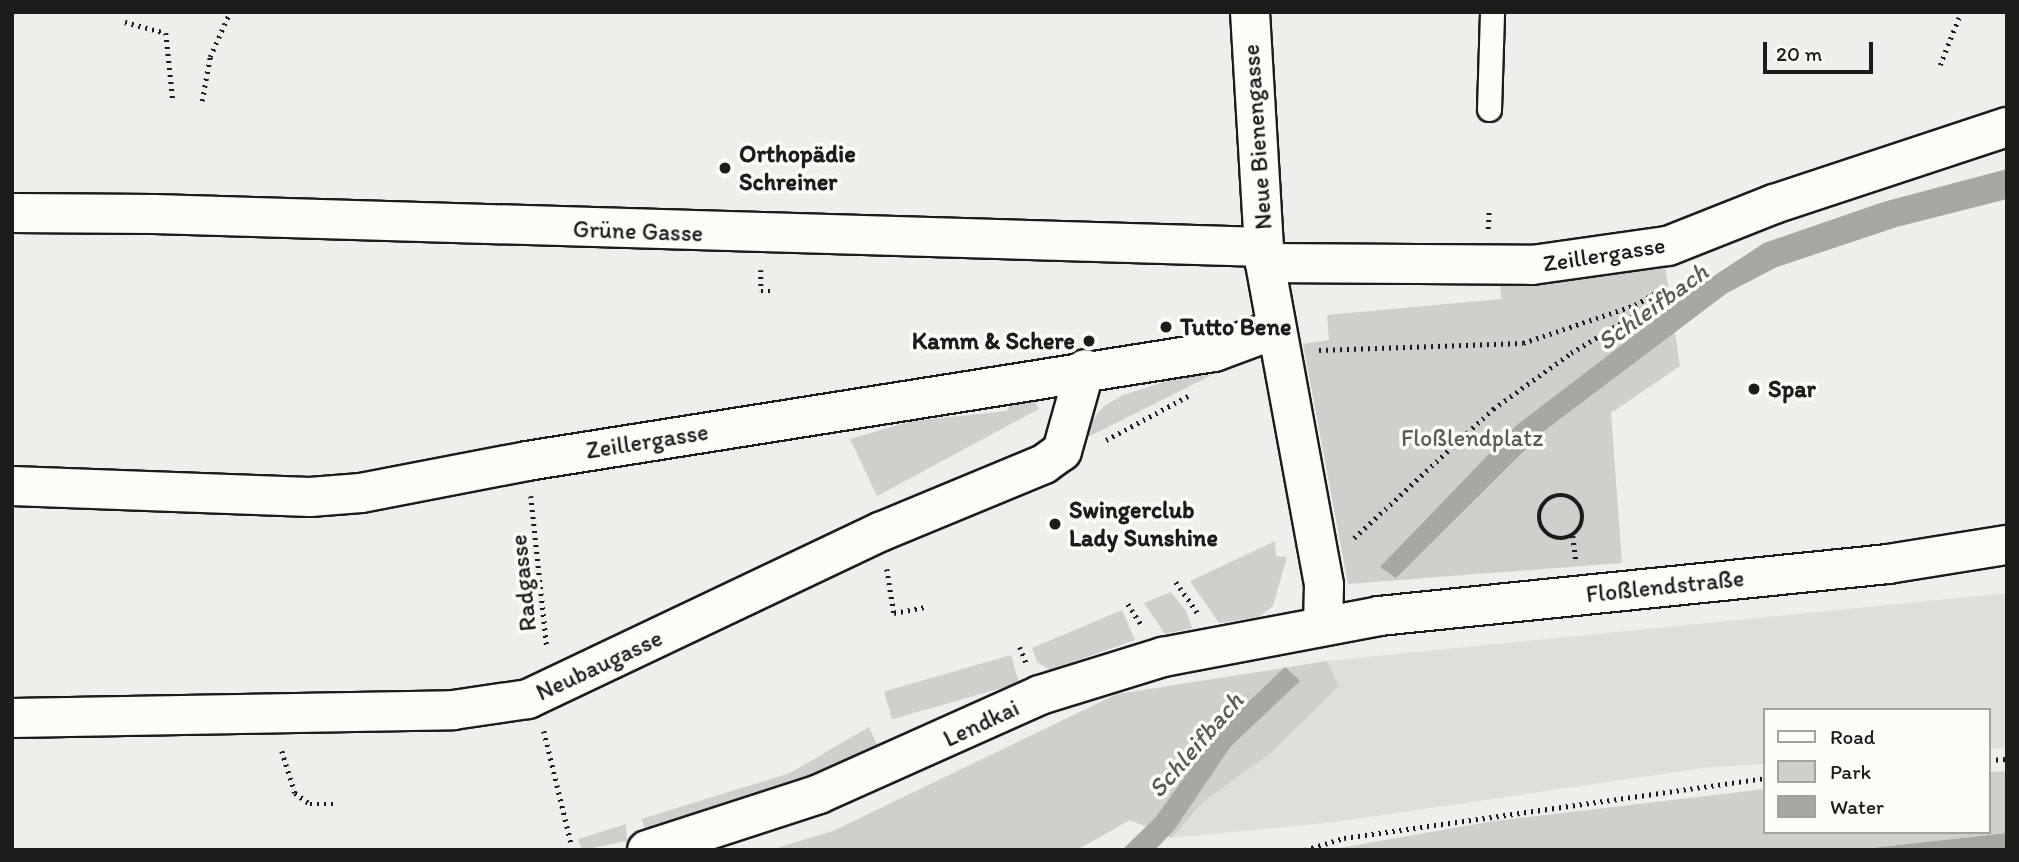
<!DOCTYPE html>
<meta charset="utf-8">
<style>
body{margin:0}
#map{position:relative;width:2019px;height:862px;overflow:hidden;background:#f0eeea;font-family:Itim,sans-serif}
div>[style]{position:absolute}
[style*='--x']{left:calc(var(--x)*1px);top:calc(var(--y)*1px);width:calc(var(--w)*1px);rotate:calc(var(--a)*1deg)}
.built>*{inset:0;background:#e0deda}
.green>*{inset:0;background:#d0cfcc;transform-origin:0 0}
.water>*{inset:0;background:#a8a7a3}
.path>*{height:4.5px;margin-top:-2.25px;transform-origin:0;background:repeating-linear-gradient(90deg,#1c1c1c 0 2px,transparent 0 7px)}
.path>.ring{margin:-2.25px;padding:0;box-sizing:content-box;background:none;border:4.5px solid #1c1c1c;border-radius:50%}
.roads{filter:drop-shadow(2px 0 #1c1c1c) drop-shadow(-2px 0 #1c1c1c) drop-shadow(0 2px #1c1c1c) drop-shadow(0 -2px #1c1c1c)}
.service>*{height:23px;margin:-11.5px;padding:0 11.5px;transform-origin:11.5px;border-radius:11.5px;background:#fdfcf7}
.minor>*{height:38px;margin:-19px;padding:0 19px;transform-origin:19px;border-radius:19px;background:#fdfcf7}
.secondary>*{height:38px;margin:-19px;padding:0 19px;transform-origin:19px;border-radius:19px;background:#fdfcf7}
.dots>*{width:19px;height:19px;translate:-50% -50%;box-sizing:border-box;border:4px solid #fdfcf7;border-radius:50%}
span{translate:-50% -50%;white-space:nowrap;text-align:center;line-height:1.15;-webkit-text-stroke:7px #fdfcf7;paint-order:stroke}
.street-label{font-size:24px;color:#1c1c1c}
.poi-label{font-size:24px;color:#1c1c1c;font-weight:700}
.left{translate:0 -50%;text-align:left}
.right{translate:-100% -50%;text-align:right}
.park-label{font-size:24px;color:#5b5b5a}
.water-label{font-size:26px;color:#5b5b59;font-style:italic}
.frame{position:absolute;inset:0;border:14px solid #1c1c1c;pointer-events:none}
.legend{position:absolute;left:1763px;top:708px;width:228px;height:126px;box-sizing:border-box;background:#fdfcf7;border:2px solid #a3a29f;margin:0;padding:9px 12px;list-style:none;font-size:21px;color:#1c1c1c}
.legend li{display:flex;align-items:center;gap:14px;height:35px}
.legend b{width:35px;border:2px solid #a3a29f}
.scale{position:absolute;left:1763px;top:42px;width:110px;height:32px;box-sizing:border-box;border:4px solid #1c1c1c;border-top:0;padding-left:9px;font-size:21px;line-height:24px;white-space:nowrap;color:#1c1c1c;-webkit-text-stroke:5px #fdfcf7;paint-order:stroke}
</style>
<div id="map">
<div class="built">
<div style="clip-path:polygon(2007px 593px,2007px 748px,1989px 749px,1989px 710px,1765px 710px,1765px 764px,1704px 768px,1335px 822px,1172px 838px,1203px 802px,1272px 752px,1339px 686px,1327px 661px)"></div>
</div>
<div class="green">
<div style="clip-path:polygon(1665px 266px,1680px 366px,1611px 413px,1622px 563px,1348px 584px,1303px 344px,1329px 340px,1327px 315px,1501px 299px,1500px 279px)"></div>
<div style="clip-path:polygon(1193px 373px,1212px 375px,1086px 438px,1086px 428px,1104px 406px,1123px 395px)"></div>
<div style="clip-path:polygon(1012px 399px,1034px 400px,1039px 409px,877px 496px,850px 439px,912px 421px,1007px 411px)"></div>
<div style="clip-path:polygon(1275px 541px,1276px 556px,1287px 557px,1273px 606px,1259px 617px,1219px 623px,1190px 581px)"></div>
<div style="clip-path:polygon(1171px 592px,1186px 611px,1192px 628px,1165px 634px,1144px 603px)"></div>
<div style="clip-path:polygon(1122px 610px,1135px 640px,1050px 670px,1037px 662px,1032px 648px)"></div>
<div style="left:1011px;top:655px;width:29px;height:132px;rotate:74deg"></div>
<div style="clip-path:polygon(1327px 661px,1339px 686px,1272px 752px,1203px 802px,1172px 838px,1130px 820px,1077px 850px,770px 850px,833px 831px,1117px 694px)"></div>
<div style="clip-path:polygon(869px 727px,880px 751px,825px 777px,648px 834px,641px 819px,790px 773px)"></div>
<div style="clip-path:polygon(2007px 771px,2007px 833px,1854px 850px,1328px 850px,1494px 821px,1765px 789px,1765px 832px,1989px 832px,1989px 772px)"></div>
<div style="clip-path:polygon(626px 824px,627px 841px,582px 850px,578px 839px)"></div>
</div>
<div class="water">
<div style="clip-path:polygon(2007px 169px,2007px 199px,1897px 227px,1777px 267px,1727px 293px,1544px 431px,1396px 578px,1380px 567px,1518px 424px,1703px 283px,1764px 243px,1883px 202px)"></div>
<div style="clip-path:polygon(1285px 667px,1300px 681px,1231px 746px,1174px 830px,1155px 850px,1122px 850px,1156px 817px,1216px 733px)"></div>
<div style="clip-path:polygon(2007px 833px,2007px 850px,1854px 850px)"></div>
</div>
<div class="path">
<div style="--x:125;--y:22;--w:42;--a:15"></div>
<div style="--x:166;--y:33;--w:68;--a:84.1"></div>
<div style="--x:1940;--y:65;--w:57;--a:-68.4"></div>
<div style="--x:202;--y:101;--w:45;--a:-79.7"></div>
<div style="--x:210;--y:57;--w:49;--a:-66"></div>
<div style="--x:1488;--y:229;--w:17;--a:-87"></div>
<div style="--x:761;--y:270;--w:21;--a:90"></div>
<div style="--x:761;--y:291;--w:11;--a:0"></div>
<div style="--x:1319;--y:350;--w:204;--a:-2"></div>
<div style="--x:1523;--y:343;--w:118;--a:-18.7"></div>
<div style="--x:1635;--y:305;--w:39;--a:-30"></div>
<div style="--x:1106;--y:440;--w:93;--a:-28.2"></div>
<div class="ring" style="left:1539px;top:495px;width:39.5px;height:39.5px"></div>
<div style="--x:531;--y:496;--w:153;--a:84"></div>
<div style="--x:1573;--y:536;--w:24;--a:83"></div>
<div style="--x:1354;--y:538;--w:190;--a:-42.9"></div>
<div style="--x:1493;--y:409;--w:96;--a:-35.7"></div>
<div style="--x:1571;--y:353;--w:144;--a:-31"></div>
<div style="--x:887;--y:569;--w:45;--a:81"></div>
<div style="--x:894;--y:613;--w:31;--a:-11"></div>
<div style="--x:1176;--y:582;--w:38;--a:55"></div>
<div style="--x:1128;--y:604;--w:24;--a:57"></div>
<div style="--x:1020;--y:647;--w:17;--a:69"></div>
<div style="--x:544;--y:731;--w:115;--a:76.4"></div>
<div style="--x:282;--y:751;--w:44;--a:72.8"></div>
<div style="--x:295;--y:793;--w:19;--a:36"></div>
<div style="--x:310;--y:804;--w:23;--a:0"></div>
<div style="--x:1989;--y:760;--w:18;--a:-3"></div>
<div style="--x:1305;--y:850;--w:41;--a:-17.1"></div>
<div style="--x:1344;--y:838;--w:425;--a:-8.1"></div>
</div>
<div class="roads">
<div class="service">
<div style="--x:1489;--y:109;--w:97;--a:-88.2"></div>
</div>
<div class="minor">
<div style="--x:1250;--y:12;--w:251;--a:86.6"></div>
<div style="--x:1265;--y:263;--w:327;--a:79.6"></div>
<div style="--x:1324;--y:585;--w:40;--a:91.4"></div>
<div style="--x:12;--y:213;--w:142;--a:0.4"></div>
<div style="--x:154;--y:214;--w:1110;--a:1.7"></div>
<div style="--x:1265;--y:263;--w:267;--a:0.4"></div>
<div style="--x:1532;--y:265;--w:137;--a:-8"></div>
<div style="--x:1668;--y:246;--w:114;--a:-21.6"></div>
<div style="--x:1774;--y:204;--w:245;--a:-18.3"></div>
<div style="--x:12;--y:486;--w:298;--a:2.1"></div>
<div style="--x:310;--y:497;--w:51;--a:-4.5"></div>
<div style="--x:361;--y:493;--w:169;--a:-10.9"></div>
<div style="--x:527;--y:461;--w:696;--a:-9.02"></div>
<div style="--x:1214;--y:352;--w:66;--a:-20.4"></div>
<div style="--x:12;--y:718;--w:441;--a:-1"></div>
<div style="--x:453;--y:710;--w:76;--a:-8.3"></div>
<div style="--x:528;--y:699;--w:390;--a:-25.4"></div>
<div style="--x:880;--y:532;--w:178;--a:-22.5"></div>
<div style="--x:1044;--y:464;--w:22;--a:-36"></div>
<div style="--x:1062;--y:451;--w:85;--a:-74.3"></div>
</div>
<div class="secondary">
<div style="--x:647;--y:850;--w:181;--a:-18"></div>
<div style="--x:819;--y:794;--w:242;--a:-24.1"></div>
<div style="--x:1040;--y:695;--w:129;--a:-17.2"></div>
<div style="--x:1163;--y:657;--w:220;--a:-10.7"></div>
<div style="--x:1379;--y:616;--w:512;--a:-5.83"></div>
<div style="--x:1888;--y:564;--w:121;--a:-9.1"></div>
</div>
</div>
<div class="dots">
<div style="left:725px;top:168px;background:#1c1c1c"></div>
<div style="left:1166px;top:327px;background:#1c1c1c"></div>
<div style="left:1089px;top:341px;background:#1c1c1c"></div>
<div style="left:1754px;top:389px;background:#1c1c1c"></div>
<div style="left:1055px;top:524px;background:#1c1c1c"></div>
</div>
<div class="street-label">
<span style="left:1257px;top:137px;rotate:-94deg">Neue Bienengasse</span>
<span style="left:638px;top:231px;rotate:2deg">Grüne Gasse</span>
<span style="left:1604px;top:254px;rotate:-9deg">Zeillergasse</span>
<span style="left:647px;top:441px;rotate:-9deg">Zeillergasse</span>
<span style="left:523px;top:583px;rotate:-96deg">Radgasse</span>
<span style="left:1665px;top:586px;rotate:-6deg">Floßlendstraße</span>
<span style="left:599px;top:665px;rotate:-25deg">Neubaugasse</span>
<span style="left:981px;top:723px;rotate:-25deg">Lendkai</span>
</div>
<div class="poi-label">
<span class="left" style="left:739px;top:168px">Orthopädie<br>Schreiner</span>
<span class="left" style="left:1180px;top:327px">Tutto Bene</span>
<span class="right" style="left:1075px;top:341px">Kamm &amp; Schere</span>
<span class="left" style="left:1768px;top:389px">Spar</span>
<span class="left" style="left:1069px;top:524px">Swingerclub<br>Lady Sunshine</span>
</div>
<div class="park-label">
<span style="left:1472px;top:438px">Floßlendplatz</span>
</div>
<div class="water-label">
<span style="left:1653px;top:307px;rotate:-36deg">Schleifbach</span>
<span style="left:1196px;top:745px;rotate:-49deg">Schleifbach</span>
</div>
<div class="frame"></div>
<ul class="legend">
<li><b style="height:9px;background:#fdfcf7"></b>Road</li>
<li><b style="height:19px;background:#d0cfcc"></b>Park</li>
<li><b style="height:19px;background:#a8a7a3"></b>Water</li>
</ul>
<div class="scale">20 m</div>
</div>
